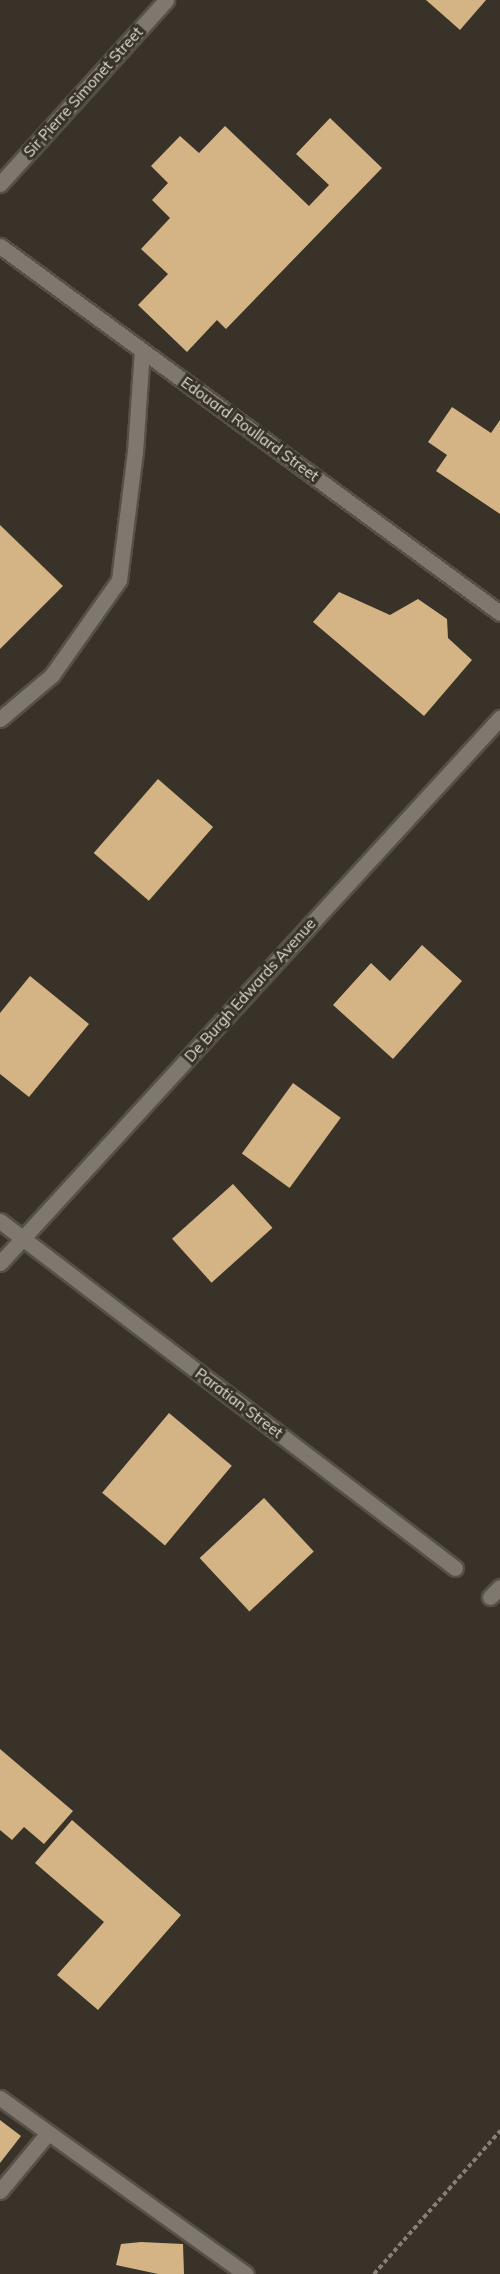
<!DOCTYPE html>
<style>
body{margin:0}
#map{position:relative;width:500px;height:2274px;overflow:hidden;background:#383229;font-family:Mulish,sans-serif}
div>[style]{position:absolute}
[style*='--x']{left:calc(var(--x)*1px);top:calc(var(--y)*1px);width:calc(var(--w)*1px);rotate:calc(var(--a)*1deg)}
.building>*{inset:0;background:#d4b485;transform-origin:0 0}
.path>*{height:4px;margin-top:-2px;transform-origin:0;background:repeating-linear-gradient(90deg,#857f78 0 4.5px,transparent 0 7.5px)}
.roads{filter:drop-shadow(2px 0 #565049) drop-shadow(-2px 0 #565049) drop-shadow(0 2px #565049) drop-shadow(0 -2px #565049)}
.street>*{height:15px;margin:-7.5px;padding:0 7.5px;transform-origin:7.5px;border-radius:7.5px;background:#7f786e}
span{translate:-50% -50%;white-space:nowrap;text-align:center;line-height:1.15;-webkit-text-stroke:6px #383229;paint-order:stroke}
.street-label{font-size:15px;color:#e0dcd6}
</style>
<div id="map">
<div class="building">
<div style="clip-path:polygon(426px 0,486px 0,460px 30px)"></div>
<div style="clip-path:polygon(330px 118px,382px 168px,226px 329px,217px 320px,187px 352px,138px 305px,168px 274px,141px 249px,170px 218px,152px 200px,168px 183px,151px 166px,180px 136px,199px 153px,225px 126px,309px 206px,329px 185px,296px 154px)"></div>
<div style="clip-path:polygon(452px 407px,491px 433px,500px 420px,500px 514px,436px 471px,447px 455px,428px 442px)"></div>
<div style="clip-path:polygon(0 525px,63px 586px,0 649px)"></div>
<div style="clip-path:polygon(339px 592px,390px 615px,418px 599px,447px 619px,448px 638px,472px 660px,424px 716px,313px 622px)"></div>
<div style="left:158px;top:779px;width:73px;height:98px;rotate:41deg"></div>
<div style="clip-path:polygon(422px 945px,462px 981px,393px 1059px,333px 1005px,371px 963px,390px 981px)"></div>
<div style="clip-path:polygon(30px 976px,89px 1024px,29px 1097px,0 1074px,0 1013px)"></div>
<div style="left:293px;top:1083px;width:59px;height:87px;rotate:36deg"></div>
<div style="left:233px;top:1184px;width:59px;height:82px;rotate:48deg"></div>
<div style="left:169px;top:1413px;width:82px;height:104px;rotate:40deg"></div>
<div style="left:264px;top:1498px;width:73px;height:88px;rotate:47deg"></div>
<div style="clip-path:polygon(0 1749px,73px 1811px,44px 1844px,24px 1827px,12px 1840px,0 1830px)"></div>
<div style="clip-path:polygon(72px 1820px,181px 1915px,98px 2010px,57px 1975px,104px 1922px,35px 1863px)"></div>
<div style="clip-path:polygon(0 2120px,21px 2136px,0 2163px)"></div>
<div style="clip-path:polygon(141px 2242px,183px 2244px,184px 2274px,158px 2274px,116px 2265px,121px 2244px)"></div>
</div>
<div class="path">
<div style="--x:374;--y:2274;--w:191;--a:-48.6"></div>
</div>
<div class="roads">
<div class="street">
<div style="--x:0;--y:184;--w:248;--a:-47.9"></div>
<div style="--x:0;--y:246;--w:620;--a:36.28"></div>
<div style="--x:0;--y:719;--w:68;--a:-40.2"></div>
<div style="--x:52;--y:675;--w:116;--a:-54.8"></div>
<div style="--x:119;--y:580;--w:129;--a:-82.9"></div>
<div style="--x:135;--y:452;--w:102;--a:-86.1"></div>
<div style="--x:0;--y:1221;--w:572;--a:37.33"></div>
<div style="--x:0;--y:1263;--w:740;--a:-47.47"></div>
<div style="--x:490;--y:1597;--w:14;--a:-45"></div>
<div style="--x:0;--y:2098;--w:302;--a:35.6"></div>
<div style="--x:0;--y:2191;--w:75;--a:-50.4"></div>
</div>
</div>
<div class="street-label">
<span style="left:83px;top:92px;rotate:-48deg">Sir Pierre Simonet Street</span>
<span style="left:250px;top:429px;rotate:36deg">Edouard Roullard Street</span>
<span style="left:250px;top:990px;rotate:-48deg">De Burgh Edwards Avenue</span>
<span style="left:239px;top:1403px;rotate:37deg">Paratian Street</span>
</div>
</div>
